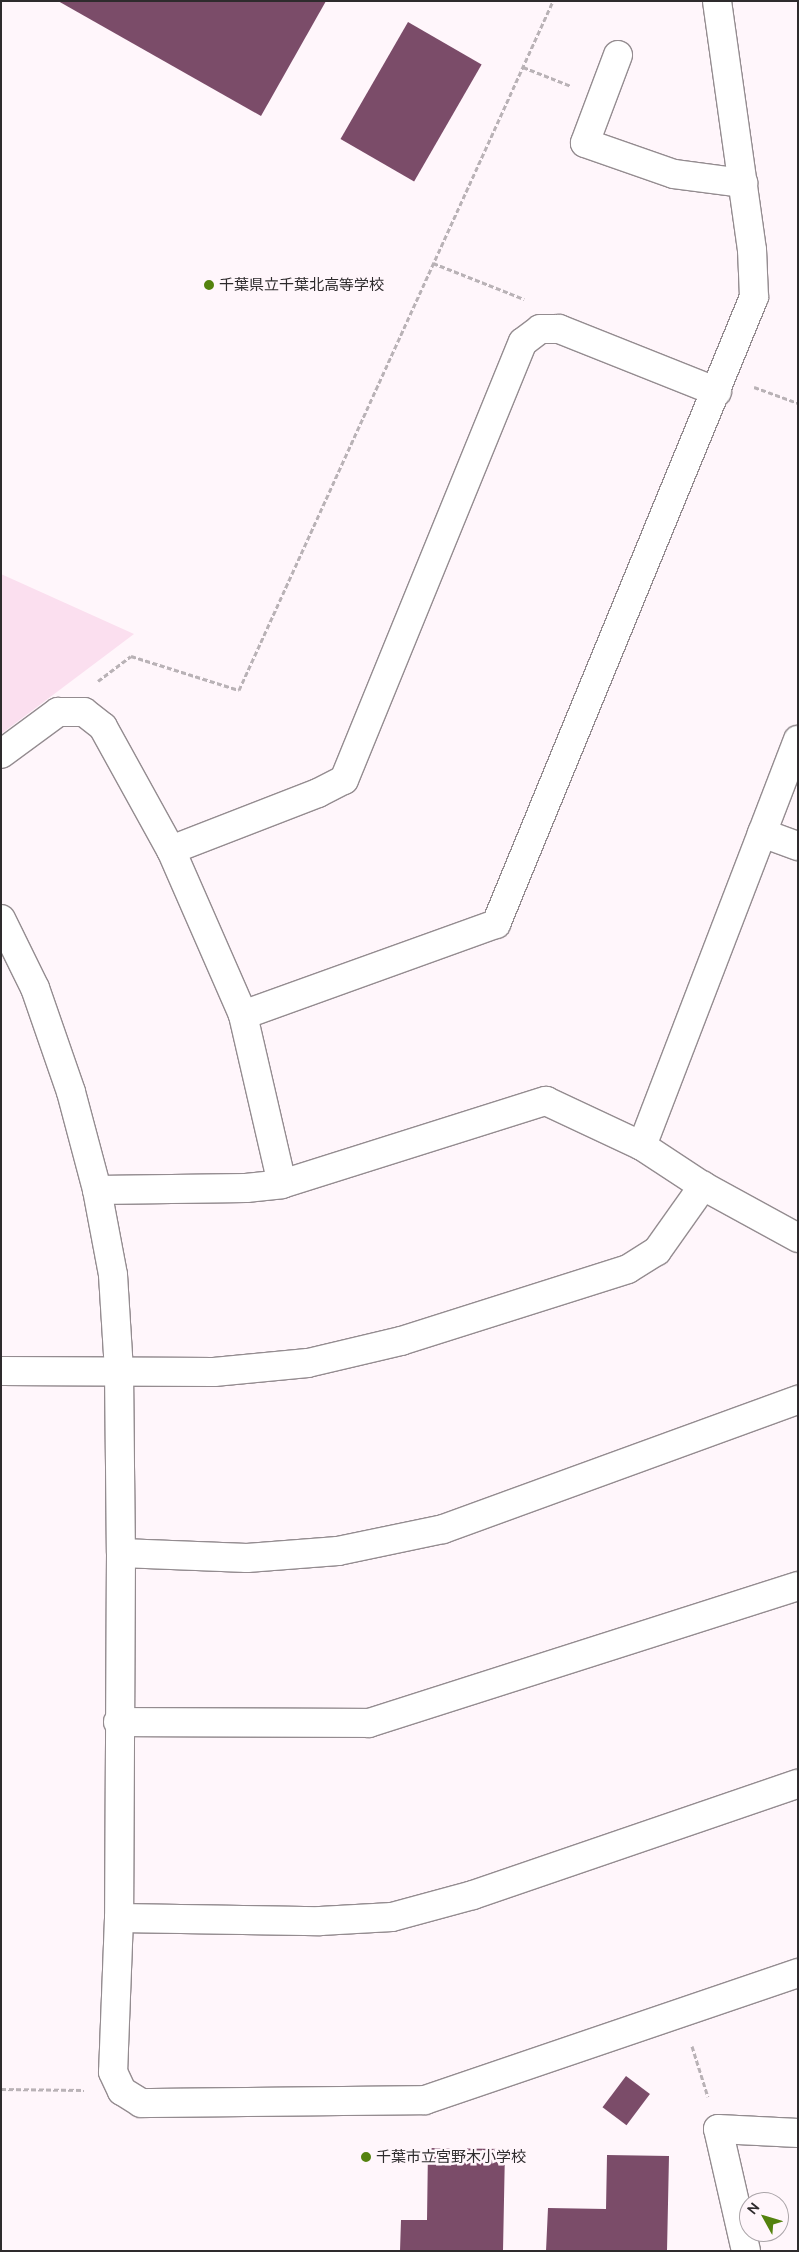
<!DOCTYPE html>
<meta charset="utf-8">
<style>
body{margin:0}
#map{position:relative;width:799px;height:2252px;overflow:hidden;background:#fff6fb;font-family:Ubuntu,"Noto Sans JP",sans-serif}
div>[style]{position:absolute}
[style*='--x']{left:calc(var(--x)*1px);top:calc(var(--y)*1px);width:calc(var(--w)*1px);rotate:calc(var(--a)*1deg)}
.green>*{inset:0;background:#fbdfef}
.building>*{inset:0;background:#7b4c69;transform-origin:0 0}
.path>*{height:3px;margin-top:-1.5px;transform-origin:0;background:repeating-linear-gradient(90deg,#b9b2b6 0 5px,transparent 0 7.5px)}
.roads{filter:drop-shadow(1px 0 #948c90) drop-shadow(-1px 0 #948c90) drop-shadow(0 1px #948c90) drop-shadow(0 -1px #948c90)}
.minor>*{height:28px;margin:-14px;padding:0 14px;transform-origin:14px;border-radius:14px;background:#fff}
.dots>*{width:14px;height:14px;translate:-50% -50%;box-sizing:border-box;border:2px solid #fff6fb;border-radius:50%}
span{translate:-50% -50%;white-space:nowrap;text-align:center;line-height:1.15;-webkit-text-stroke:5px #fff6fb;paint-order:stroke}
.poi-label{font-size:15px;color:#2e2b2d}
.left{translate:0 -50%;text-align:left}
.frame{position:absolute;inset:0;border:2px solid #2e2b2d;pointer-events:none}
.north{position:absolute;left:739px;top:2192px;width:50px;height:50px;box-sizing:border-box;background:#fff6fb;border:1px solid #aba5a9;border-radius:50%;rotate:309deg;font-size:14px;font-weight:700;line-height:20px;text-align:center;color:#2e2b2d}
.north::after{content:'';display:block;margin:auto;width:18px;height:22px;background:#54820e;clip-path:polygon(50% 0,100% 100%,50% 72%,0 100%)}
</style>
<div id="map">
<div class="green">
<div style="clip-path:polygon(1px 574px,134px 634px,1px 734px)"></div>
</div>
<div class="building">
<div style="clip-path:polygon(58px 1px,326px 1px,261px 116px)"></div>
<div style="left:408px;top:22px;width:85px;height:135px;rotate:30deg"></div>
<div style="left:626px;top:2076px;width:30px;height:39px;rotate:37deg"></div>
<div style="clip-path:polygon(428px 2148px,505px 2149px,503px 2251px,400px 2251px,401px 2220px,427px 2220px)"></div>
<div style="clip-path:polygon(607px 2155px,669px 2156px,667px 2251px,546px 2251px,548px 2208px,606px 2209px)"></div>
</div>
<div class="path">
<div style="--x:523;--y:67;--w:52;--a:21.6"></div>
<div style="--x:433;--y:263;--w:98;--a:21.6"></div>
<div style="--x:754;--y:387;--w:47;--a:20"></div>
<div style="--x:98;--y:681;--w:41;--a:-37.1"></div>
<div style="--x:131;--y:656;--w:113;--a:17.5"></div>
<div style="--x:239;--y:690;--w:757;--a:-65.5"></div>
<div style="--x:692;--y:2046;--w:53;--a:72.6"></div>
<div style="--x:1;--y:2089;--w:83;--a:0.7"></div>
</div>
<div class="roads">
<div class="minor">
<div style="--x:618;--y:55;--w:94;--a:110.6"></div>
<div style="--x:585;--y:143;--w:94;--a:19.2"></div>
<div style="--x:674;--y:174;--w:70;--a:7.4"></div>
<div style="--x:1;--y:754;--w:71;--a:-36.4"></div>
<div style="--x:58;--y:712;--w:26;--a:0"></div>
<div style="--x:84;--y:712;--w:24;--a:38"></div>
<div style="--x:103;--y:727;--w:141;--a:61.1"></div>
<div style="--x:171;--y:850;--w:180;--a:66.4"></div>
<div style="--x:243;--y:1015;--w:173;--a:77"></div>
<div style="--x:762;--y:833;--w:38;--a:20"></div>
<div style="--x:171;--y:850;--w:158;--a:-21.2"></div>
<div style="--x:318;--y:793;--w:29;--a:-27"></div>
<div style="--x:344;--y:780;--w:473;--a:-67.8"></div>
<div style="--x:523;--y:342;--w:21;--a:-37"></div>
<div style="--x:540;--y:329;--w:19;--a:0"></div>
<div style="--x:559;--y:329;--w:170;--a:21.7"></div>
<div style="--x:1;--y:919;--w:77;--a:63.8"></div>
<div style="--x:35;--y:988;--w:110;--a:70.9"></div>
<div style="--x:71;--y:1092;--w:101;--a:75.1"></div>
<div style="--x:97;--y:1190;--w:86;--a:79.3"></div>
<div style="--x:113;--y:1275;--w:95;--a:86.4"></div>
<div style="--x:119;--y:1370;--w:183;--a:89.4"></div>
<div style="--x:121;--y:1553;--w:365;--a:90.3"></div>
<div style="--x:119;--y:1918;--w:154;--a:92.2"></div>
<div style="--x:113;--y:2072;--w:21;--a:65"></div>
<div style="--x:122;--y:2091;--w:22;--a:32"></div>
<div style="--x:141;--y:2103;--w:284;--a:-0.6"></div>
<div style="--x:425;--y:2100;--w:394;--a:-18.8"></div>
<div style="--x:243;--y:1015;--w:269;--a:-19.8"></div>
<div style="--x:496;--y:924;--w:678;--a:-67.63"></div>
<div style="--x:754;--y:297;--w:47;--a:-92.4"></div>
<div style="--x:752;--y:250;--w:251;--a:-98"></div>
<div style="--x:642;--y:1146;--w:435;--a:-69"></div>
<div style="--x:97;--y:1190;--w:149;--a:-0.8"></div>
<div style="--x:246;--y:1188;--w:36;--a:-6"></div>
<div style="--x:282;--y:1184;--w:277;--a:-17.5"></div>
<div style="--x:546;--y:1101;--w:106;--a:25.1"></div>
<div style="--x:642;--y:1146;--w:73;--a:33.3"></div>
<div style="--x:703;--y:1186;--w:108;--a:28.7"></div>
<div style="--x:1;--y:1371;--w:213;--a:0.3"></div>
<div style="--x:214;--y:1372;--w:94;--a:-5.5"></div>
<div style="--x:308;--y:1363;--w:96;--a:-13.3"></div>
<div style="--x:401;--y:1341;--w:238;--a:-17.6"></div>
<div style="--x:628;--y:1269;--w:34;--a:-32"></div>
<div style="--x:657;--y:1251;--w:80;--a:-54.7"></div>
<div style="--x:121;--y:1553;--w:126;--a:2.3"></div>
<div style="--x:247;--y:1558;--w:91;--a:-4.4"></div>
<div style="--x:338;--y:1551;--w:107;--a:-11.8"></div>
<div style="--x:443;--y:1529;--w:378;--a:-20"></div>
<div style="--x:118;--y:1722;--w:251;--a:0.2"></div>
<div style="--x:369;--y:1723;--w:450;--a:-17.7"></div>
<div style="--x:119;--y:1918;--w:201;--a:0.9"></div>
<div style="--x:320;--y:1921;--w:72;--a:-3.2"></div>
<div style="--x:392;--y:1917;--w:84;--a:-15.2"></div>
<div style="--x:473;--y:1895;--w:343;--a:-18.9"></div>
<div style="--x:746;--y:2251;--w:125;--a:-102.9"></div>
<div style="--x:718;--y:2129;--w:80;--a:2.9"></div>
</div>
</div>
<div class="dots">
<div style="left:209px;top:285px;background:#54820e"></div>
<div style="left:366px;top:2157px;background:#54820e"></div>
</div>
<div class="poi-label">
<span class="left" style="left:219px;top:285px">千葉県立千葉北高等学校</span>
<span class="left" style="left:376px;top:2157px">千葉市立宮野木小学校</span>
</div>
<div class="frame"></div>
<div class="north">N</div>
</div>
